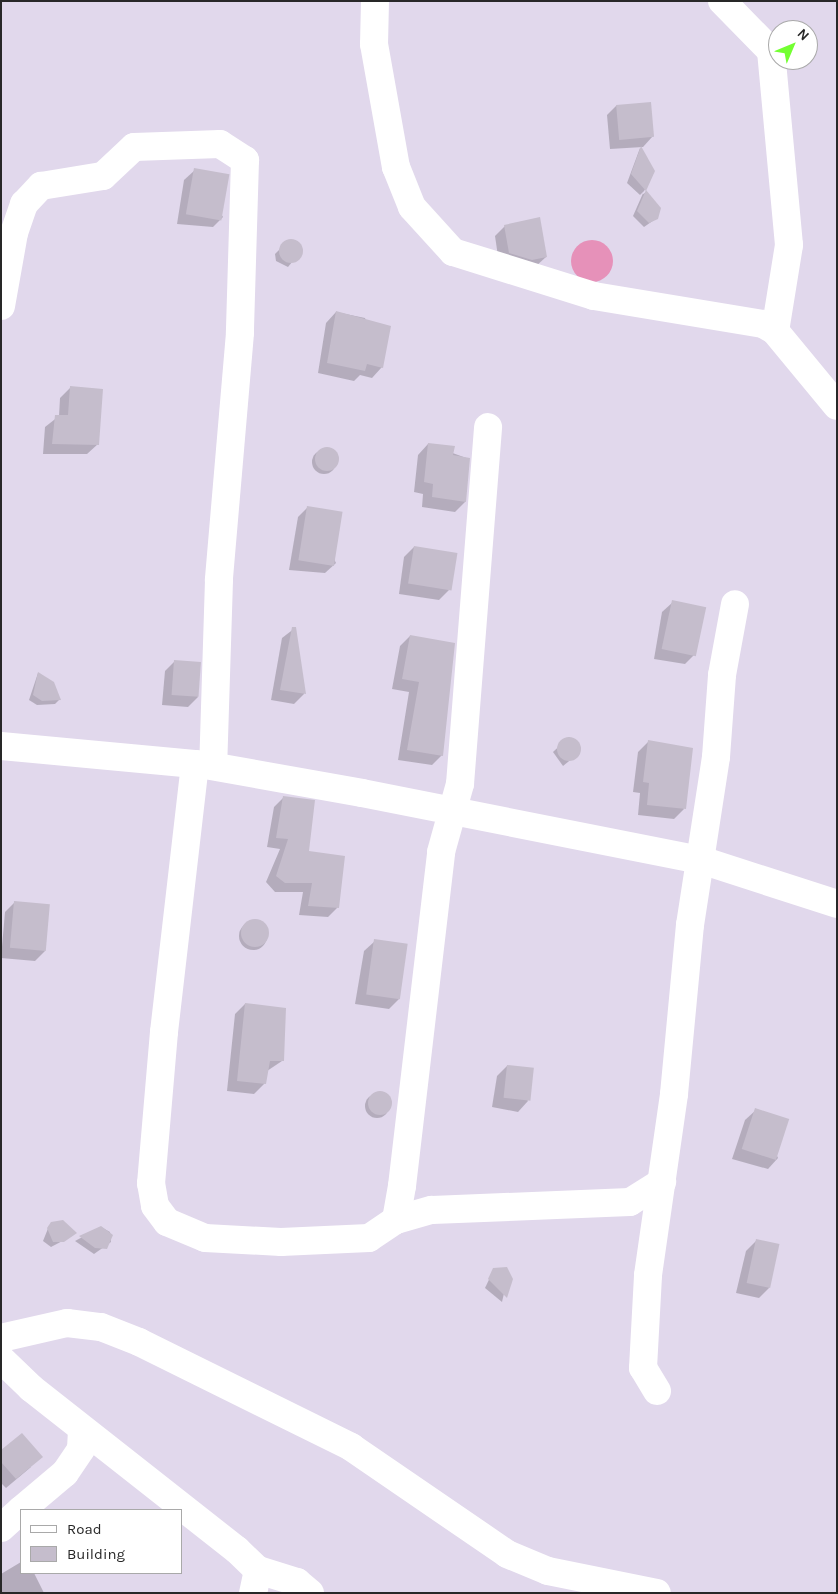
<!DOCTYPE html>
<style>
body{margin:0}
#map{position:relative;width:838px;height:1594px;overflow:hidden;background:#e1d8ec;font-family:Karla,sans-serif}
div>[style]{position:absolute}
[style*='--x']{left:calc(var(--x)*1px);top:calc(var(--y)*1px);width:calc(var(--w)*1px);rotate:calc(var(--a)*1deg)}
.green>*{inset:0;background:#e691b9}
.round{border-radius:50%}
.shadow>*{inset:0;background:#0003}
.building>*{inset:0;background:#c5bdcc;transform-origin:0 0}
.minor>*{height:28px;margin:-14px;padding:0 14px;transform-origin:14px;border-radius:14px;background:#fff}
span{translate:-50% -50%;white-space:nowrap;text-align:center;line-height:1.15;-webkit-text-stroke:4px #fff;paint-order:stroke}
.frame{position:absolute;inset:0;border:2px solid #282828;pointer-events:none}
.legend{position:absolute;left:20px;top:1509px;width:162px;height:65px;box-sizing:border-box;background:#fff;border:1px solid #a9a9a9;margin:0;padding:6px 9px;list-style:none;font-size:15px;color:#282828}
.legend li{display:flex;align-items:center;gap:10px;height:25px}
.legend b{width:25px;border:1px solid #a9a9a9}
.north{position:absolute;left:768px;top:20px;width:50px;height:50px;box-sizing:border-box;background:#fff;border:1px solid #a9a9a9;border-radius:50%;rotate:45deg;font-size:14px;font-weight:700;line-height:20px;text-align:center;color:#282828}
.north::after{content:'';display:block;margin:auto;width:18px;height:22px;background:#73ff32;clip-path:polygon(50% 0,100% 100%,50% 72%,0 100%)}
</style>
<div id="map">
<div class="green">
<div class="round" style="left:571px;top:240px;width:42px;height:42px"></div>
</div>
<div class="shadow">
<div style="clip-path:polygon(617px 105px,653px 136px,643px 147px,610px 149px,607px 115px)"></div>
<div style="clip-path:polygon(640px 148px,654px 172px,642px 195px,646px 192px,657px 218px,644px 227px,633px 216px,644px 191px,640px 195px,627px 183px)"></div>
<div style="clip-path:polygon(195px 170px,223px 217px,213px 227px,177px 224px,184px 180px)"></div>
<div style="clip-path:polygon(505px 226px,546px 257px,535px 267px,499px 263px,495px 236px)"></div>
<div style="clip-path:polygon(288px 241px,297px 241px,302px 250px,288px 267px,276px 261px,275px 254px)"></div>
<div style="clip-path:polygon(336px 312px,365px 318px,382px 367px,372px 378px,360px 375px,354px 381px,318px 373px,326px 323px)"></div>
<div style="clip-path:polygon(71px 387px,98px 444px,87px 454px,43px 454px,45px 427px,59px 416px,60px 398px)"></div>
<div style="clip-path:polygon(428px 444px,469px 459px,465px 502px,455px 512px,422px 507px,423px 494px,414px 492px,418px 455px)"></div>
<div class="round" style="left:312px;top:450px;width:24px;height:24px"></div>
<div style="clip-path:polygon(308px 507px,336px 563px,325px 573px,289px 570px,298px 517px)"></div>
<div style="clip-path:polygon(414px 547px,449px 590px,439px 600px,399px 594px,404px 557px)"></div>
<div style="clip-path:polygon(673px 602px,695px 654px,685px 664px,654px 659px,662px 612px)"></div>
<div style="clip-path:polygon(295px 628px,304px 694px,294px 704px,271px 700px,282px 638px)"></div>
<div style="clip-path:polygon(410px 636px,442px 755px,432px 765px,398px 760px,409px 692px,392px 689px,400px 646px)"></div>
<div style="clip-path:polygon(175px 661px,198px 697px,188px 707px,162px 705px,165px 671px)"></div>
<div style="clip-path:polygon(38px 673px,60px 699px,55px 704px,37px 705px,29px 700px)"></div>
<div style="clip-path:polygon(569px 737px,579px 744px,579px 753px,563px 766px,553px 752px)"></div>
<div style="clip-path:polygon(649px 741px,684px 809px,674px 819px,638px 815px,640px 793px,633px 792px,638px 752px)"></div>
<div style="clip-path:polygon(284px 797px,307px 852px,344px 857px,337px 908px,328px 917px,299px 915px,303px 892px,275px 892px,266px 882px,280px 849px,267px 847px,274px 807px)"></div>
<div style="clip-path:polygon(15px 902px,45px 951px,35px 961px,1px 958px,5px 912px)"></div>
<div class="round" style="left:239px;top:922px;width:28px;height:28px"></div>
<div style="clip-path:polygon(375px 941px,399px 999px,389px 1009px,355px 1004px,364px 951px)"></div>
<div style="clip-path:polygon(245px 1004px,282px 1061px,267px 1071px,265px 1083px,254px 1094px,227px 1091px,235px 1014px)"></div>
<div style="clip-path:polygon(507px 1066px,528px 1101px,518px 1112px,492px 1107px,497px 1076px)"></div>
<div class="round" style="left:365px;top:1094px;width:24px;height:24px"></div>
<div style="clip-path:polygon(756px 1110px,778px 1158px,768px 1169px,732px 1159px,745px 1120px)"></div>
<div style="clip-path:polygon(49px 1226px,70px 1237px,51px 1247px,43px 1241px)"></div>
<div style="clip-path:polygon(101px 1227px,110px 1232px,111px 1242px,94px 1254px,75px 1241px)"></div>
<div style="clip-path:polygon(756px 1241px,769px 1288px,759px 1298px,736px 1293px,746px 1251px)"></div>
<div style="clip-path:polygon(494px 1269px,509px 1272px,502px 1302px,485px 1288px)"></div>
<div style="clip-path:polygon(1px 1452px,31px 1467px,6px 1488px,1px 1483px)"></div>
<div style="clip-path:polygon(21px 1562px,21px 1573px,34px 1573px,44px 1593px,1px 1593px,1px 1574px)"></div>
</div>
<div class="building">
<div style="left:651px;top:102px;width:35px;height:35px;rotate:85deg"></div>
<div style="clip-path:polygon(641px 146px,655px 171px,646px 191px,631px 174px)"></div>
<div style="left:194px;top:168px;width:36px;height:47px;rotate:10deg"></div>
<div style="clip-path:polygon(646px 190px,661px 208px,658px 219px,649px 223px,637px 211px)"></div>
<div style="clip-path:polygon(540px 217px,547px 257px,532px 260px,509px 253px,504px 225px)"></div>
<div class="round" style="left:279px;top:239px;width:24px;height:24px"></div>
<div style="clip-path:polygon(336px 311px,391px 326px,383px 368px,367px 364px,365px 371px,327px 363px)"></div>
<div style="clip-path:polygon(70px 386px,103px 389px,99px 445px,52px 444px,55px 415px,68px 415px)"></div>
<div style="clip-path:polygon(428px 443px,455px 446px,453px 455px,470px 458px,466px 502px,432px 497px,433px 484px,424px 482px)"></div>
<div class="round" style="left:315px;top:447px;width:24px;height:24px"></div>
<div style="left:307px;top:506px;width:36px;height:55px;rotate:9deg"></div>
<div style="left:414px;top:546px;width:44px;height:38px;rotate:9deg"></div>
<div style="left:672px;top:600px;width:35px;height:50px;rotate:12deg"></div>
<div style="clip-path:polygon(292px 627px,296px 627px,306px 694px,280px 690px)"></div>
<div style="clip-path:polygon(410px 635px,455px 643px,443px 756px,407px 750px,419px 682px,402px 679px)"></div>
<div style="left:174px;top:660px;width:27px;height:35px;rotate:4deg"></div>
<div style="clip-path:polygon(38px 672px,54px 682px,61px 700px,42px 701px,33px 695px)"></div>
<div class="round" style="left:557px;top:737px;width:24px;height:24px"></div>
<div style="clip-path:polygon(648px 740px,693px 748px,686px 809px,647px 805px,649px 783px,643px 782px)"></div>
<div style="clip-path:polygon(283px 796px,315px 800px,309px 851px,345px 856px,339px 908px,308px 906px,312px 883px,285px 883px,276px 876px,288px 839px,276px 838px)"></div>
<div style="left:14px;top:901px;width:36px;height:47px;rotate:5deg"></div>
<div class="round" style="left:241px;top:919px;width:28px;height:28px"></div>
<div style="left:374px;top:939px;width:34px;height:56px;rotate:8deg"></div>
<div style="clip-path:polygon(245px 1003px,286px 1008px,284px 1061px,270px 1061px,266px 1084px,237px 1081px)"></div>
<div style="left:507px;top:1065px;width:27px;height:33px;rotate:6deg"></div>
<div class="round" style="left:368px;top:1091px;width:24px;height:24px"></div>
<div style="left:755px;top:1108px;width:36px;height:43px;rotate:18deg"></div>
<div style="clip-path:polygon(63px 1220px,77px 1233px,64px 1242px,53px 1242px,47px 1228px,51px 1222px)"></div>
<div style="clip-path:polygon(101px 1226px,113px 1235px,107px 1249px,95px 1248px,79px 1236px)"></div>
<div style="left:756px;top:1239px;width:24px;height:45px;rotate:12deg"></div>
<div style="clip-path:polygon(507px 1267px,513px 1279px,507px 1298px,488px 1279px,493px 1268px)"></div>
<div style="clip-path:polygon(22px 1433px,43px 1457px,16px 1479px,1px 1462px,1px 1450px)"></div>
</div>
<div class="minor">
<div style="--x:375;--y:1;--w:43;--a:91.3"></div>
<div style="--x:374;--y:44;--w:125;--a:79.9"></div>
<div style="--x:396;--y:167;--w:43;--a:68.2"></div>
<div style="--x:412;--y:207;--w:61;--a:47.7"></div>
<div style="--x:453;--y:252;--w:148;--a:17.3"></div>
<div style="--x:594;--y:296;--w:171;--a:9.4"></div>
<div style="--x:763;--y:324;--w:14;--a:30"></div>
<div style="--x:775;--y:331;--w:97;--a:50.4"></div>
<div style="--x:722;--y:1;--w:70;--a:45.6"></div>
<div style="--x:771;--y:51;--w:195;--a:84.7"></div>
<div style="--x:789;--y:245;--w:87;--a:99.2"></div>
<div style="--x:1;--y:306;--w:74;--a:-79.9"></div>
<div style="--x:14;--y:233;--w:31;--a:-71"></div>
<div style="--x:24;--y:204;--w:25;--a:-47"></div>
<div style="--x:41;--y:186;--w:63;--a:-9.2"></div>
<div style="--x:103;--y:176;--w:42;--a:-43.1"></div>
<div style="--x:134;--y:147;--w:86;--a:-2"></div>
<div style="--x:220;--y:144;--w:30;--a:33"></div>
<div style="--x:245;--y:160;--w:173;--a:91.7"></div>
<div style="--x:240;--y:333;--w:248;--a:94.9"></div>
<div style="--x:219;--y:580;--w:186;--a:91.8"></div>
<div style="--x:1;--y:746;--w:205;--a:5.3"></div>
<div style="--x:205;--y:765;--w:159;--a:10.1"></div>
<div style="--x:362;--y:793;--w:346;--a:11.2"></div>
<div style="--x:701;--y:860;--w:143;--a:17.9"></div>
<div style="--x:195;--y:764;--w:270;--a:96.6"></div>
<div style="--x:164;--y:1032;--w:152;--a:94.9"></div>
<div style="--x:151;--y:1183;--w:23;--a:80"></div>
<div style="--x:155;--y:1206;--w:20;--a:53"></div>
<div style="--x:167;--y:1222;--w:41;--a:22.8"></div>
<div style="--x:205;--y:1238;--w:76;--a:3"></div>
<div style="--x:281;--y:1242;--w:88;--a:-2.6"></div>
<div style="--x:369;--y:1238;--w:32;--a:-34"></div>
<div style="--x:396;--y:1220;--w:35;--a:-80"></div>
<div style="--x:402;--y:1186;--w:336;--a:-83.3"></div>
<div style="--x:441;--y:852;--w:71;--a:-74.4"></div>
<div style="--x:460;--y:784;--w:358;--a:-85.5"></div>
<div style="--x:396;--y:1220;--w:37;--a:-16"></div>
<div style="--x:432;--y:1210;--w:198;--a:-2.3"></div>
<div style="--x:630;--y:1202;--w:38;--a:-32"></div>
<div style="--x:1;--y:1338;--w:68;--a:-12.8"></div>
<div style="--x:67;--y:1323;--w:34;--a:7"></div>
<div style="--x:101;--y:1327;--w:41;--a:21.5"></div>
<div style="--x:139;--y:1342;--w:237;--a:26.3"></div>
<div style="--x:351;--y:1447;--w:189;--a:34.4"></div>
<div style="--x:507;--y:1554;--w:44;--a:22.5"></div>
<div style="--x:548;--y:1571;--w:111;--a:11.4"></div>
<div style="--x:1;--y:1359;--w:42;--a:44"></div>
<div style="--x:31;--y:1388;--w:262;--a:38.2"></div>
<div style="--x:237;--y:1550;--w:29;--a:44"></div>
<div style="--x:258;--y:1570;--w:24;--a:102"></div>
<div style="--x:657;--y:1391;--w:27;--a:-121"></div>
<div style="--x:643;--y:1368;--w:93;--a:-86.9"></div>
<div style="--x:648;--y:1275;--w:183;--a:-81.8"></div>
<div style="--x:674;--y:1094;--w:170;--a:-84.6"></div>
<div style="--x:690;--y:925;--w:170;--a:-81.2"></div>
<div style="--x:716;--y:757;--w:82;--a:-85.8"></div>
<div style="--x:722;--y:675;--w:72;--a:-79.6"></div>
<div style="--x:21;--y:1510;--w:57;--a:-40.1"></div>
<div style="--x:65;--y:1473;--w:29;--a:-56"></div>
<div style="--x:81;--y:1449;--w:20;--a:-87"></div>
<div style="--x:1;--y:1528;--w:27;--a:-42"></div>
<div style="--x:258;--y:1570;--w:41;--a:17.1"></div>
<div style="--x:297;--y:1582;--w:17;--a:40"></div>
</div>
<div class="frame"></div>
<ul class="legend">
<li><b style="height:6px;background:#fff"></b>Road</li>
<li><b style="height:14px;background:#c5bdcc"></b>Building</li>
</ul>
<div class="north">N</div>
</div>
